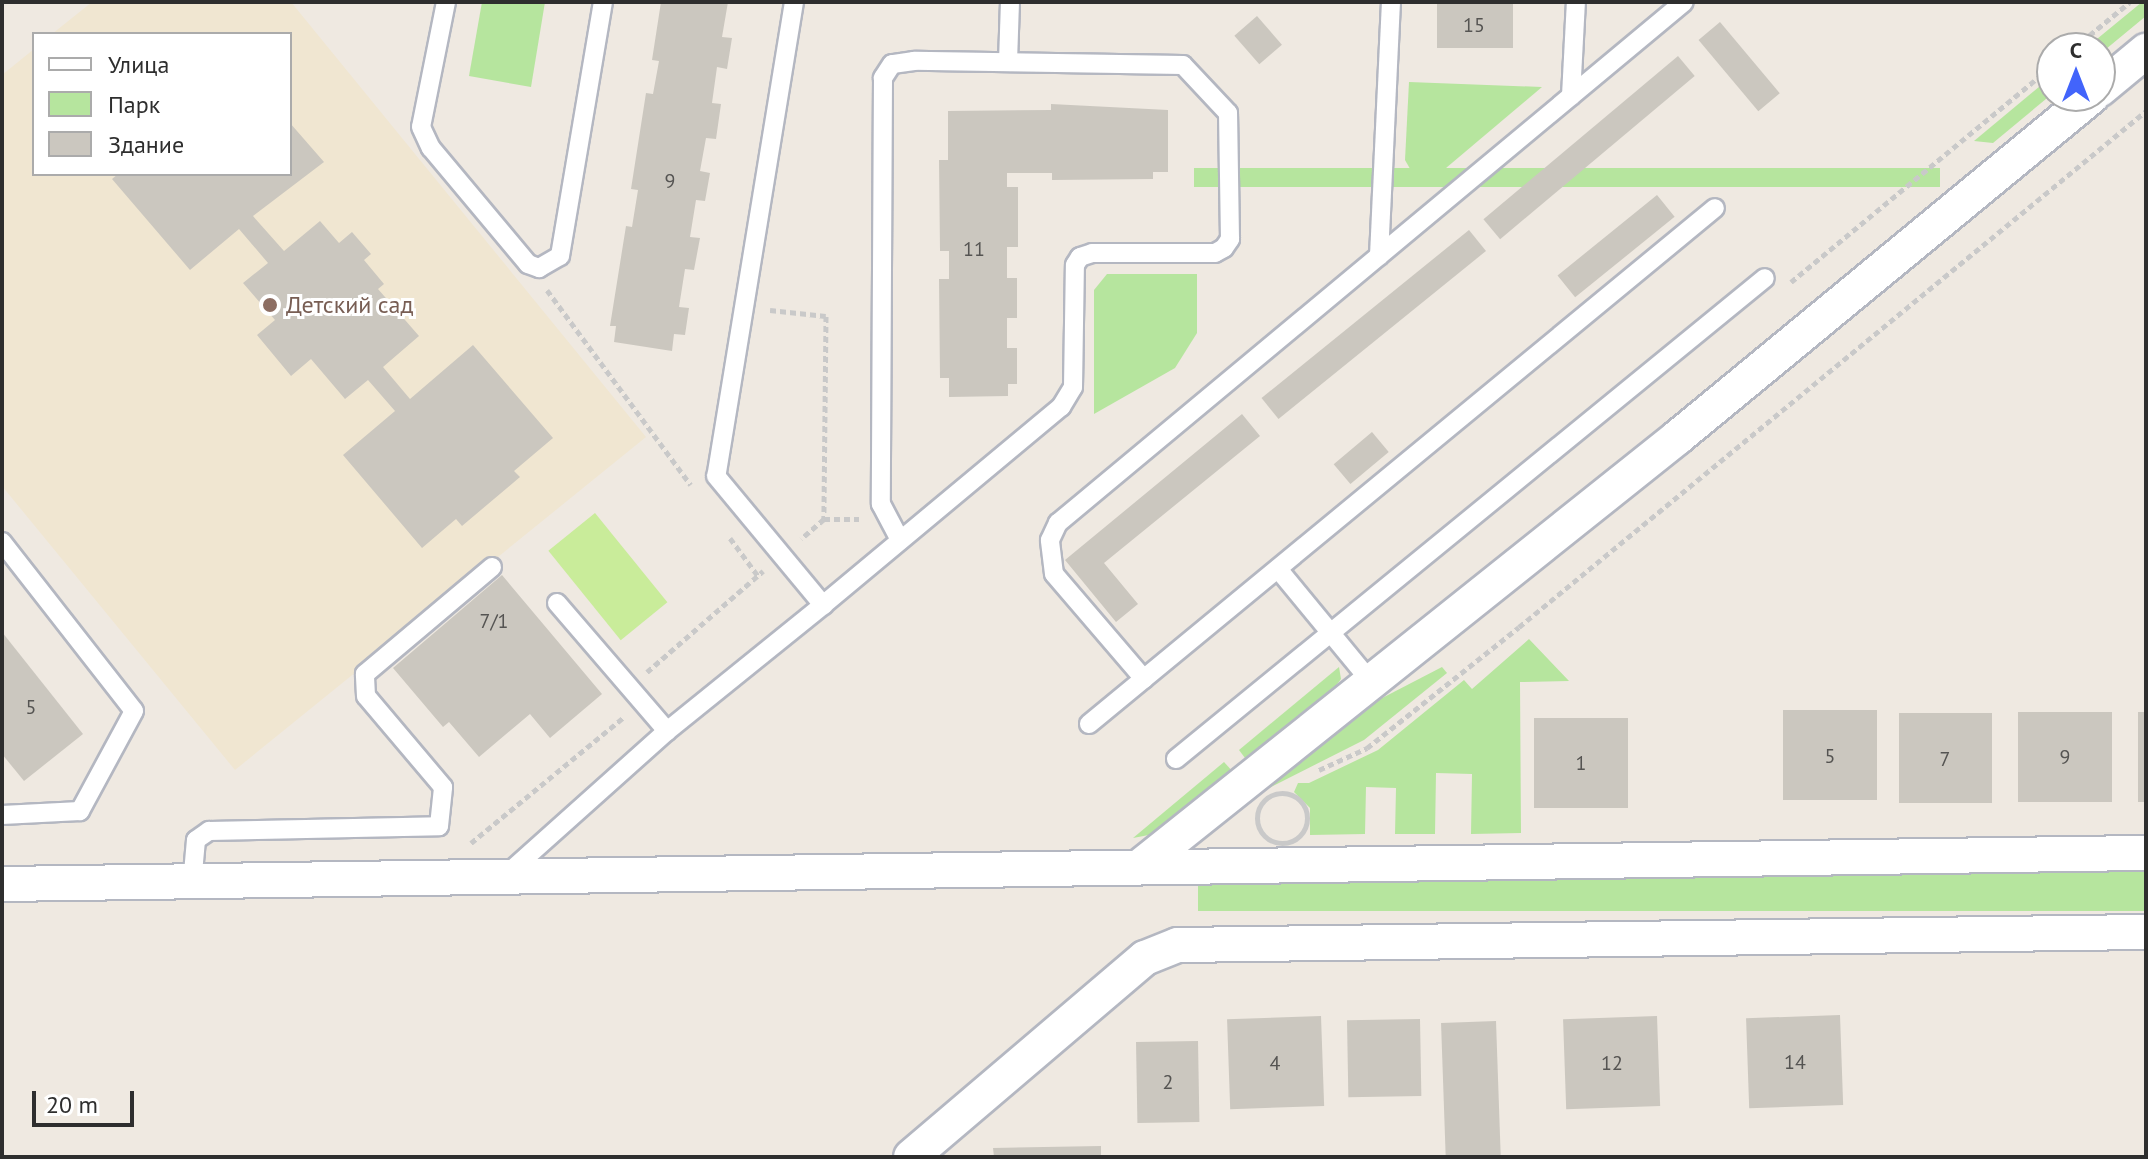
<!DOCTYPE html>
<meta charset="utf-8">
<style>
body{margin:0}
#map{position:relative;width:2148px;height:1159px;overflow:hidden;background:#efe9e1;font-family:"PT Sans",sans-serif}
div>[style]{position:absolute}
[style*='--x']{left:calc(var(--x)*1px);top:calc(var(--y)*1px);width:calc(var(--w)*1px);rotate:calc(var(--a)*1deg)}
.education>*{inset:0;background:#f0e6d1}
.green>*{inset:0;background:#b6e59e;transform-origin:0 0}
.pitch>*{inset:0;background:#c9ec9a;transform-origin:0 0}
.building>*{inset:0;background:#cbc7bf;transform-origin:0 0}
.path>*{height:5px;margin-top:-2.5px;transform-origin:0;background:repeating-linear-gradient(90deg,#c9c9c9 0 6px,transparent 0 10px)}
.path>.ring{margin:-2.5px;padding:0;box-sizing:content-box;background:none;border:5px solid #c9c9c9;border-radius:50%}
.roads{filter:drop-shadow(2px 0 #b4b7c1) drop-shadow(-2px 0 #b4b7c1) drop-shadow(0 2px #b4b7c1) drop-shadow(0 -2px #b4b7c1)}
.lane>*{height:18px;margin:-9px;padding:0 9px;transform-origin:9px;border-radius:9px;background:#fff}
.street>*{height:34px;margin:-17px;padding:0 17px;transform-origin:17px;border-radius:17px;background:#fff}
.dots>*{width:22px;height:22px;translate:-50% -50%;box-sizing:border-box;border:4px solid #fff;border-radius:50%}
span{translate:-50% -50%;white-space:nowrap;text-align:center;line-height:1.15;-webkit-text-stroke:6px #fff;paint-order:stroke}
.number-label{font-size:20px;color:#555452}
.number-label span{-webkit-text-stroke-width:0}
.education-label{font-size:24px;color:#785e54}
.left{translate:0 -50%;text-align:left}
.frame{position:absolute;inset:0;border:4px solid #2e2e2e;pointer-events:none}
.legend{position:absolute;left:32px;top:32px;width:260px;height:144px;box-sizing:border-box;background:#fff;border:2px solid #ababab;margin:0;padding:10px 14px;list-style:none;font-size:24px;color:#2e2e2e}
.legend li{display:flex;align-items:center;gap:16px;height:40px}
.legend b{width:40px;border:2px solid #ababab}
.north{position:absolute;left:2036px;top:32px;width:80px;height:80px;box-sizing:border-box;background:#fff;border:2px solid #ababab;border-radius:50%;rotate:0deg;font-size:22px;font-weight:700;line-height:32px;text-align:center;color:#2e2e2e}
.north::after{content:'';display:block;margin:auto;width:28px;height:36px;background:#4264fb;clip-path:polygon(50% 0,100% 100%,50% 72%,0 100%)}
.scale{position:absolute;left:32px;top:1091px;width:102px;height:36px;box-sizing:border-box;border:4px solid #2e2e2e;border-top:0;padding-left:10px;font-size:24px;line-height:28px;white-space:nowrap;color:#2e2e2e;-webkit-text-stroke:6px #fff;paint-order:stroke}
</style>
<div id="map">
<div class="education">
<div style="clip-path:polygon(92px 2px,291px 2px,646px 437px,235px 770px,2px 486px,2px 75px,34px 49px,34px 174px,290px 174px,290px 34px,52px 34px)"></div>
</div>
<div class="green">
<div style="clip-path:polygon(482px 2px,545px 2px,531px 87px,469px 76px)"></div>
<div style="clip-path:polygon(2142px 2px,2146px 2px,2146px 16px,2100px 54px,2100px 48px,2086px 48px)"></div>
<div style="clip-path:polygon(2052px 76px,2052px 94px,1993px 143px,1974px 141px)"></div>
<div style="clip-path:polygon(1409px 82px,1542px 87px,1433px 179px,1417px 181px,1405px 160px)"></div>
<div style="left:1940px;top:168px;width:19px;height:746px;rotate:90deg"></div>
<div style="clip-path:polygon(1107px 274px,1197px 274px,1197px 333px,1175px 368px,1094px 414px,1094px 290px)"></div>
<div style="clip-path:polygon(1529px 639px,1569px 681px,1520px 682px,1521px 833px,1471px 834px,1472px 774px,1436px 773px,1435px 834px,1395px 834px,1396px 788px,1366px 787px,1365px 834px,1310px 835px,1310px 808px,1294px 792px,1298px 783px,1309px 783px,1378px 750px,1464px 680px,1472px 689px)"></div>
<div style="clip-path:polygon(1339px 667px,1341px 679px,1330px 694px,1248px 762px,1239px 750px)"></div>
<div style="clip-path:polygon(1442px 667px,1447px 673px,1364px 740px,1259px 793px,1361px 709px)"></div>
<div style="clip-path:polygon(1224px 762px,1234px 773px,1154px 834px,1133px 838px)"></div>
<div style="left:2146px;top:864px;width:47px;height:948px;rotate:90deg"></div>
</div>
<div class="pitch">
<div style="left:595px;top:513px;width:115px;height:60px;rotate:51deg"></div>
</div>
<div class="building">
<div style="clip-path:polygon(661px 2px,728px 2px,722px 37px,732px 38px,727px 69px,717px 67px,712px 103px,721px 104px,716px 139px,706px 138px,700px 171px,710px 173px,705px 201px,696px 200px,690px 237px,700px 238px,694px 270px,685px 269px,679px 307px,689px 308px,685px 335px,674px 334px,672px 351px,614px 342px,616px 326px,610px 326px,626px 226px,632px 227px,638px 190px,631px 189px,646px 93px,653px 94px,659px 61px,652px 60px)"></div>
<div style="left:1437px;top:2px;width:76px;height:46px"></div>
<div style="left:1257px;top:16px;width:38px;height:30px;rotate:49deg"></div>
<div style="left:1720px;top:22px;width:93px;height:28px;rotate:50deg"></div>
<div style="left:1678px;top:56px;width:26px;height:254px;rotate:50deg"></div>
<div style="clip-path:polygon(1051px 104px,1168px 110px,1168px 172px,1153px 172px,1153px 179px,1052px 180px,1052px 173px,1007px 173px,1007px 187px,1018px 187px,1018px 247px,1007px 247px,1007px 278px,1017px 278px,1017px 318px,1007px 318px,1007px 348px,1017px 348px,1017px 384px,1008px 384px,1008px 396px,949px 397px,949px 378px,940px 378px,939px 279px,949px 279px,949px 251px,940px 251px,939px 160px,948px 160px,948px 111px,1051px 110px)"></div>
<div style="clip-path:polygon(290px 123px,324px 162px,253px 216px,284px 251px,320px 221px,339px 243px,352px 232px,371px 254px,364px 260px,384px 284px,378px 289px,419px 336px,383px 367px,410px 399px,473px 345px,553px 438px,514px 471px,520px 477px,462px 526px,456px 519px,422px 548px,343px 455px,395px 411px,368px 380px,345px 399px,311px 359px,291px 376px,257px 335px,275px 320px,243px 283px,268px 263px,239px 229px,190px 270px,112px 179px,118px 174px,290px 174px)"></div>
<div style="left:1657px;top:195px;width:28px;height:128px;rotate:51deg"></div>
<div style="left:1469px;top:230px;width:27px;height:267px;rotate:51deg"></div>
<div style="clip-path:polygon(1242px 414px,1260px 436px,1104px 563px,1138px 604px,1116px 622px,1065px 560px)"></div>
<div style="left:1372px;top:432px;width:26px;height:50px;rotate:50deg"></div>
<div style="clip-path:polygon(502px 575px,602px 694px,550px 738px,530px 714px,479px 757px,449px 722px,443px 727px,393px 668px)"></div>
<div style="clip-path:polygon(2px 632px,83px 734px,24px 781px,2px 754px)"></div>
<div style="left:1877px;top:710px;width:90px;height:94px;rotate:90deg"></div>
<div style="left:2018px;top:712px;width:94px;height:90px"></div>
<div style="left:2138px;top:712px;width:8px;height:90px"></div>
<div style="left:1992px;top:713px;width:90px;height:93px;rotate:90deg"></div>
<div style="left:1534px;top:718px;width:94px;height:90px"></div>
<div style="left:1840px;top:1015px;width:90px;height:94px;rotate:88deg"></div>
<div style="left:1321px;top:1016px;width:90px;height:94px;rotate:88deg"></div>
<div style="left:1657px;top:1016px;width:90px;height:94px;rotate:88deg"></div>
<div style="left:1420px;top:1019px;width:77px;height:73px;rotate:89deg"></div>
<div style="left:1496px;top:1021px;width:136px;height:55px;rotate:88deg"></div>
<div style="left:1198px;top:1041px;width:81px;height:62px;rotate:89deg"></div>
<div style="clip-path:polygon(1101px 1146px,1101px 1157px,994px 1157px,993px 1148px)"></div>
</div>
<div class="path">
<div style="--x:2074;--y:48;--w:72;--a:-39.4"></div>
<div style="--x:1791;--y:282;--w:339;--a:-39.6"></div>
<div style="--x:547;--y:290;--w:242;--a:53.6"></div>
<div style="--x:770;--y:310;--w:56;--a:6.1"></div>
<div style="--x:826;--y:316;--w:203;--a:90.6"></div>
<div style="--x:824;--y:519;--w:30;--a:139"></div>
<div style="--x:824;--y:519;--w:35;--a:0"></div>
<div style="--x:730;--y:538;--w:47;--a:53.6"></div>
<div style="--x:647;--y:672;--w:154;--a:-41"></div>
<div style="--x:1319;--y:770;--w:53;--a:-24.6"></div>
<div style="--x:1367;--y:748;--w:194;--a:-38.5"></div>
<div style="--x:1519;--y:627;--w:812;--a:-39.45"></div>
<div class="ring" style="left:1257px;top:793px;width:45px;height:45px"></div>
<div style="--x:471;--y:843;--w:198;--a:-39.5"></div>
</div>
<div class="roads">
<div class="lane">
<div style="--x:446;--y:2;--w:127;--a:101.3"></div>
<div style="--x:421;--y:127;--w:23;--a:65"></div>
<div style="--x:431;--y:148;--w:151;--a:50.1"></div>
<div style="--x:528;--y:264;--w:12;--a:20"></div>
<div style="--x:539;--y:268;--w:24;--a:-30"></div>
<div style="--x:560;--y:256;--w:258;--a:-80.4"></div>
<div style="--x:794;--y:2;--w:480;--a:99.3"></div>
<div style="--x:716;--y:476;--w:168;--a:50.3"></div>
<div style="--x:1008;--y:62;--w:60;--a:-88.1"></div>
<div style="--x:1571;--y:96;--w:94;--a:-87"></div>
<div style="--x:1379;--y:256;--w:254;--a:-87.3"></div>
<div style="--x:2;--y:542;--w:214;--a:52"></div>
<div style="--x:134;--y:711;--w:114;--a:118.4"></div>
<div style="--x:80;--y:811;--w:78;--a:177.1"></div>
<div style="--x:1278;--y:569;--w:146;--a:50.5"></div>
<div style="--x:557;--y:603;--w:169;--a:49.3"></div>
<div style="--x:1144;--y:679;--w:138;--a:-130.6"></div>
<div style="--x:1054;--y:574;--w:34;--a:-97"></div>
<div style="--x:1050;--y:540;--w:19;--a:-65"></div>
<div style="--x:1058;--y:523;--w:814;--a:-39.77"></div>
<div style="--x:1089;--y:724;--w:811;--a:-39.5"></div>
<div style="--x:1176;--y:759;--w:760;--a:-39.24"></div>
<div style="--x:506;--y:875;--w:216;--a:-41.8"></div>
<div style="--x:667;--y:731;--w:201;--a:-38.9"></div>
<div style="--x:823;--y:605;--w:310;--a:-39.8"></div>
<div style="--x:1061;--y:407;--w:23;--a:-59"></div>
<div style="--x:1073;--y:387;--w:122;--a:-89.1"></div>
<div style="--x:1075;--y:265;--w:9;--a:-58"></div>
<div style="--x:1080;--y:257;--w:13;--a:-18"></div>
<div style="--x:1092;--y:253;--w:123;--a:0"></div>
<div style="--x:1215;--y:253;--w:10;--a:-29"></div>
<div style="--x:1224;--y:248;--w:11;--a:-56"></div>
<div style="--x:1230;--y:239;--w:126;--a:-90.9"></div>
<div style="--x:1228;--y:113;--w:66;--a:-133.2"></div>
<div style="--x:1183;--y:65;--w:269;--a:-179.1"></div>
<div style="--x:914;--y:61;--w:22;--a:172"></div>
<div style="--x:892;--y:64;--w:17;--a:123"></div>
<div style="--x:883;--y:78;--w:426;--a:90.3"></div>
<div style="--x:881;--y:504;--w:41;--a:62.2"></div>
<div style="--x:192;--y:884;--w:44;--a:-84.8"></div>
<div style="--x:196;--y:840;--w:16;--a:-35"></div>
<div style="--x:209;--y:831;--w:230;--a:-1.2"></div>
<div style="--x:439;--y:826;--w:39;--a:-84"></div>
<div style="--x:443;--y:787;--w:119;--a:-130.2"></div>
<div style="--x:366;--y:696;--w:22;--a:-93"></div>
<div style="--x:365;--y:674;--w:166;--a:-40.1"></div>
</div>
<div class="street">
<div style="--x:2100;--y:89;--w:60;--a:-39.6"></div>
<div style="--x:1143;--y:864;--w:685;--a:-38.59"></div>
<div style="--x:1678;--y:437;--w:536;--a:-39.48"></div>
<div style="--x:2;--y:884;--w:2144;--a:-0.83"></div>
<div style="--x:911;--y:1157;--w:307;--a:-40.4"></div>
<div style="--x:1145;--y:958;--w:35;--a:-22"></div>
<div style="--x:1178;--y:945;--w:968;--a:-0.77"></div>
</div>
</div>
<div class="dots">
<div style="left:270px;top:305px;background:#8d6e63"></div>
</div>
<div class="number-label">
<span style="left:1474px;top:25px">15</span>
<span style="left:670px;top:181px">9</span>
<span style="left:974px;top:249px">11</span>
<span style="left:494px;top:621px">7/1</span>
<span style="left:31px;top:707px">5</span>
<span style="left:1830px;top:756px">5</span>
<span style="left:2065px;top:757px">9</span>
<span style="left:1945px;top:759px">7</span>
<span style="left:1581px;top:763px">1</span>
<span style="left:1795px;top:1062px">14</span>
<span style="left:1275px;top:1063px">4</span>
<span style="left:1612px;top:1063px">12</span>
<span style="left:1168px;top:1082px">2</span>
</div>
<div class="education-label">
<span class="left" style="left:286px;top:305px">Детский сад</span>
</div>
<div class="frame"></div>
<ul class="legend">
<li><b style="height:10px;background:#fff"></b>Улица</li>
<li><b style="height:22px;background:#b6e59e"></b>Парк</li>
<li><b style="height:22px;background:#cbc7bf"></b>Здание</li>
</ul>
<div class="north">С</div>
<div class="scale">20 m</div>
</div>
